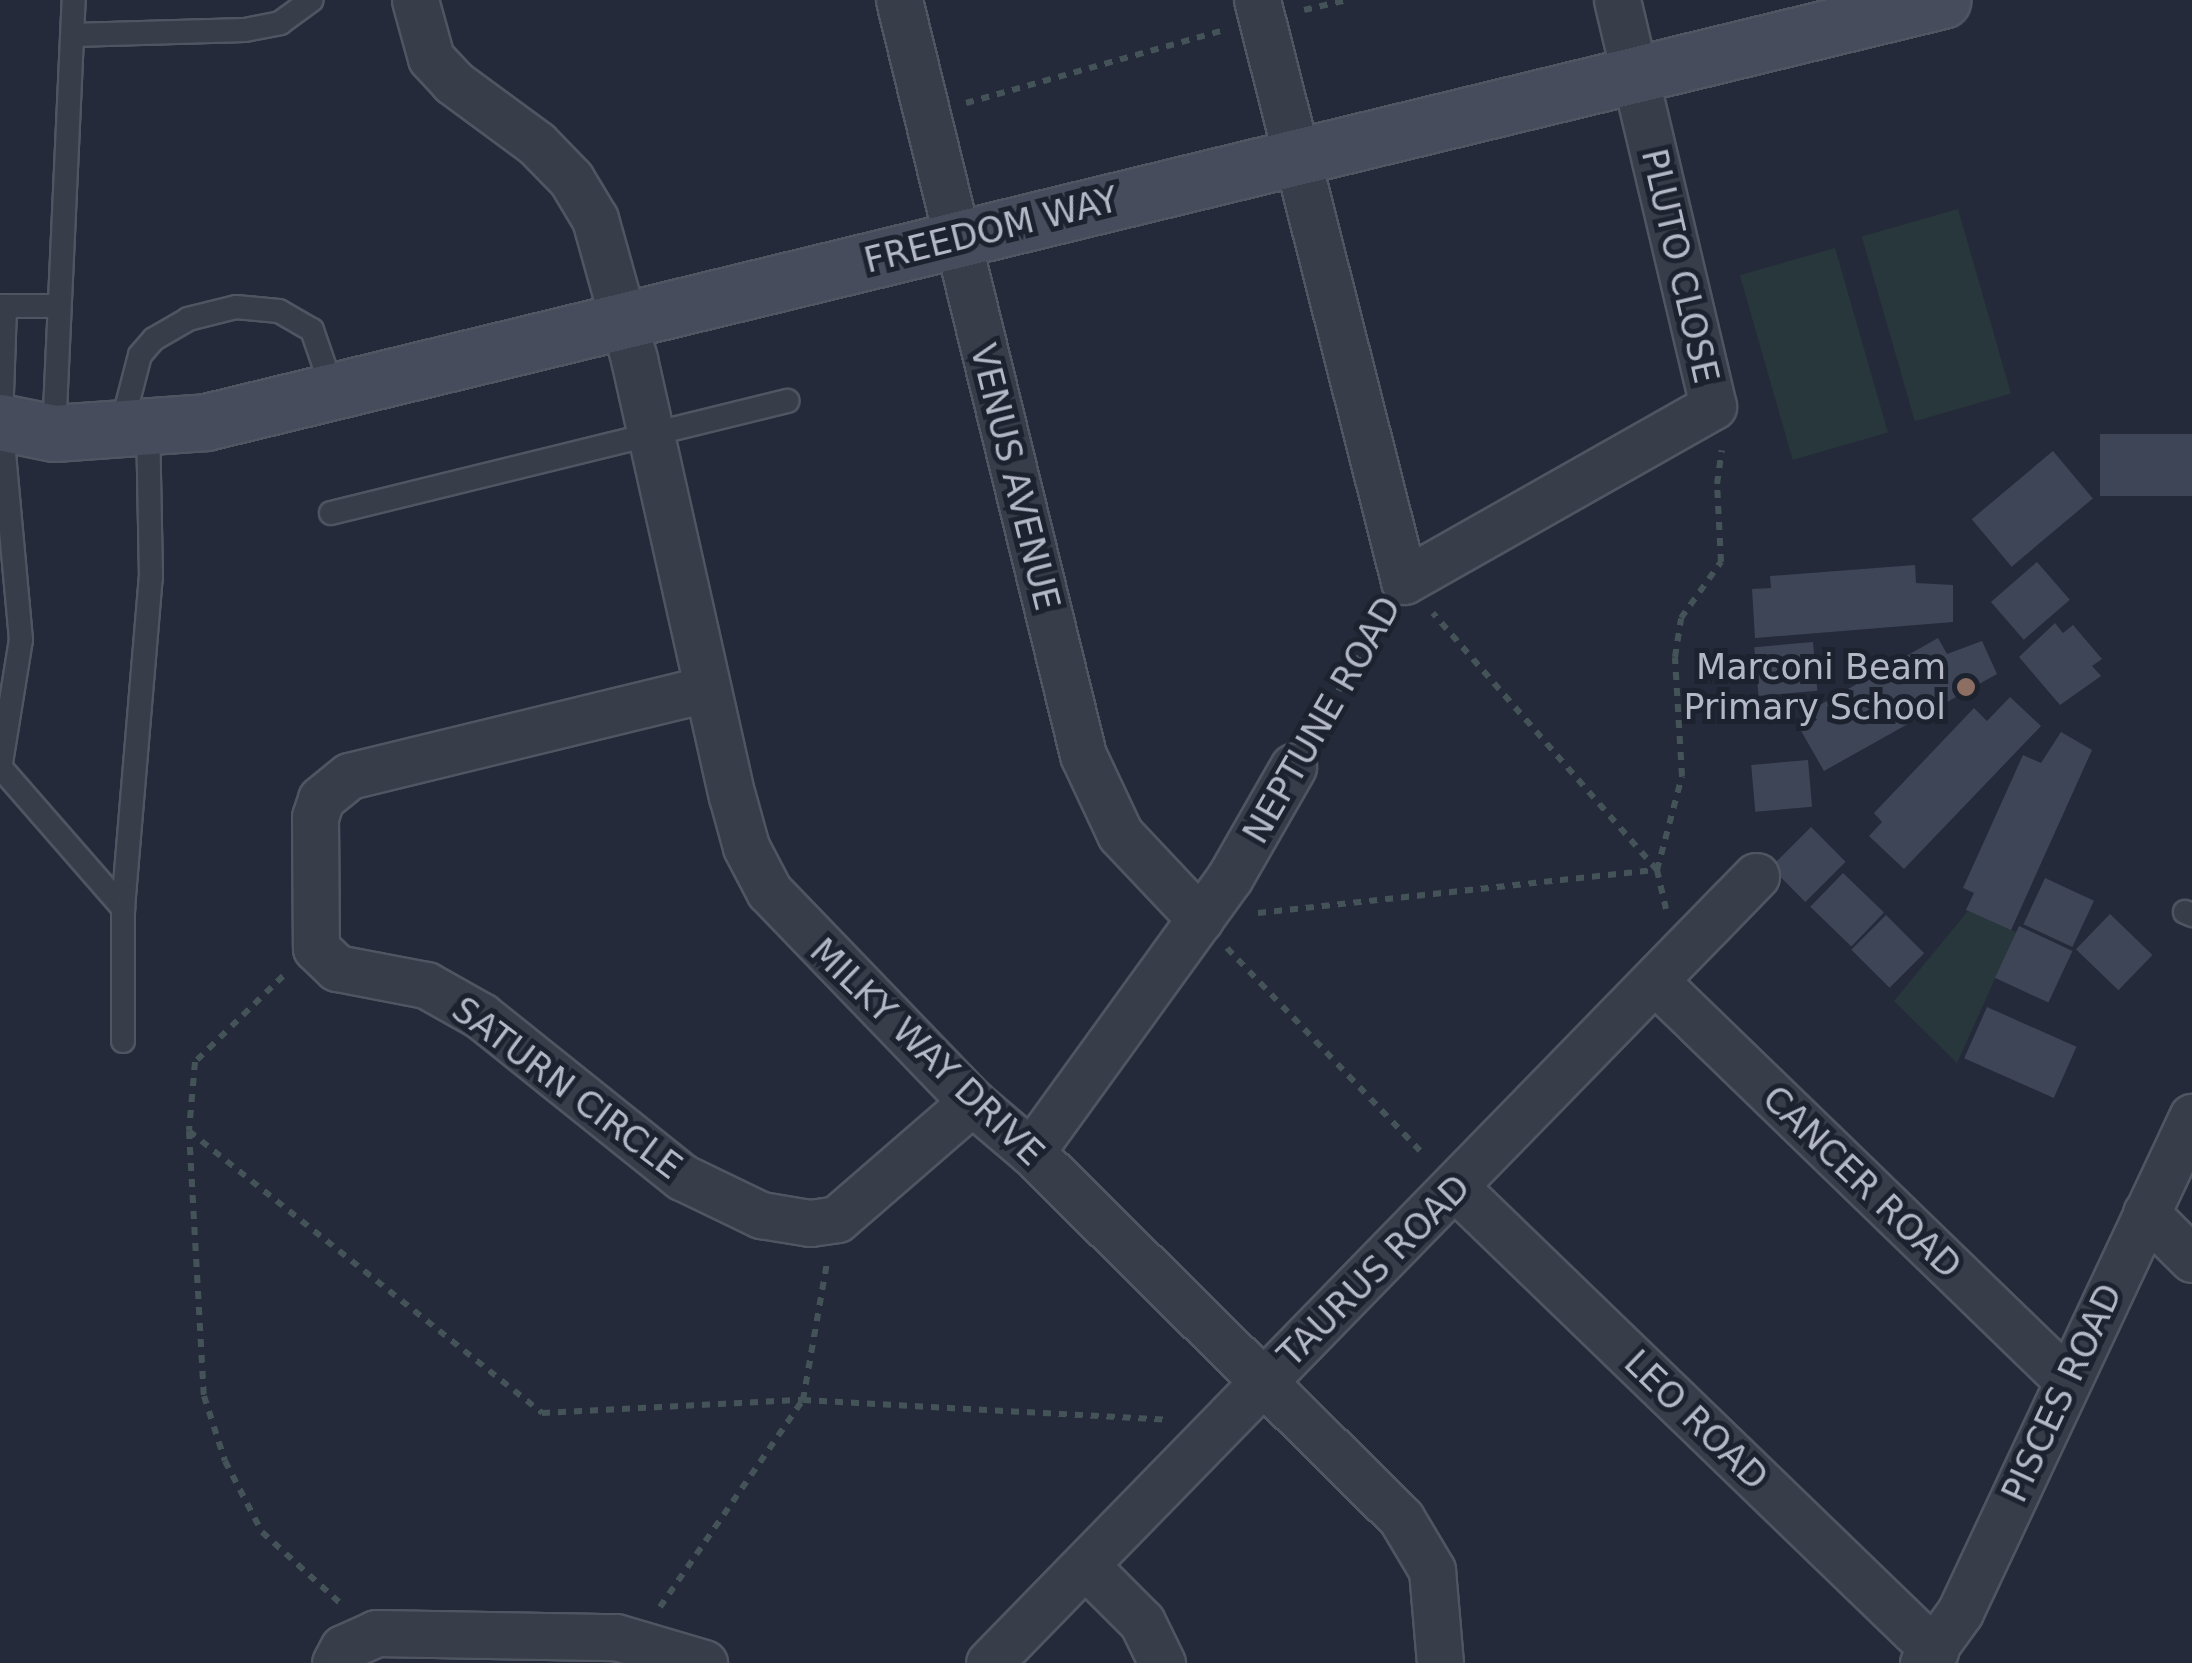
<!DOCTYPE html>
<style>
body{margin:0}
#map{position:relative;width:2192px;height:1663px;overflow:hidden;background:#252a3a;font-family:"DejaVu Sans",sans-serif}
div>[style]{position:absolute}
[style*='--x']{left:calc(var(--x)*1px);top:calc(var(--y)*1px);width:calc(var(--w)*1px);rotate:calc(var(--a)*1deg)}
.green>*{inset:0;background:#28373c;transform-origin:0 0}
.building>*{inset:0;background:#3e4557;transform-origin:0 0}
.path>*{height:6px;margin-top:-3px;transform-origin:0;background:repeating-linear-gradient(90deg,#445358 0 8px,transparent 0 16px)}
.roads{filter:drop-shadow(2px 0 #505562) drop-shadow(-2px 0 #505562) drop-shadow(0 2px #505562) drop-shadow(0 -2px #505562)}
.lane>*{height:22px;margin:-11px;padding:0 11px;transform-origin:11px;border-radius:11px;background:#383d4a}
.street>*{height:45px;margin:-22.5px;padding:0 22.5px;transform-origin:22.5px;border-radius:22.5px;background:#383d4a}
.secondary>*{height:55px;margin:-27.5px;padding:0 27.5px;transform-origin:27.5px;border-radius:27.5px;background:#474c5d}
.dots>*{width:28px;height:28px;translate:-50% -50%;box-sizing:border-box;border:5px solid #1d222f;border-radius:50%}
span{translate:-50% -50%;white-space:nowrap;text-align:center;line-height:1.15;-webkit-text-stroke:10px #1d222f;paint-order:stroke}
.street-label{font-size:35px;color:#b4b8c6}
.poi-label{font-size:35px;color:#b4b8c6}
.right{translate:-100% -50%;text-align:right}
</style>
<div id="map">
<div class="green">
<div style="left:1958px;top:209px;width:192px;height:100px;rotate:74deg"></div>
<div style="left:1835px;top:248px;width:192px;height:99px;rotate:74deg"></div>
<div style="clip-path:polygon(1968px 911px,2016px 932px,1957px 1063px,1894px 1001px)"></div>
</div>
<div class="building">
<div style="left:2192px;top:434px;width:62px;height:92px;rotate:90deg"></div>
<div style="left:2053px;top:451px;width:62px;height:106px;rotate:50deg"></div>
<div style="left:2037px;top:562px;width:50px;height:61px;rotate:49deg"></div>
<div style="clip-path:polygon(1915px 565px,1916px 583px,1953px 585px,1953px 622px,1755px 638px,1752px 589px,1771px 588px,1770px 576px)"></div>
<div style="clip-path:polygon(2055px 623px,2063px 633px,2073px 625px,2102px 659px,2092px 666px,2101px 676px,2060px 705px,2019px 657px)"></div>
<div style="clip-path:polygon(1938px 638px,1947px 654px,1982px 641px,1997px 674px,1824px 771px,1800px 729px,1817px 720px,1811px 710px)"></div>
<div style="left:1813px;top:642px;width:49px;height:59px;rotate:85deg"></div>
<div style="clip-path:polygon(2010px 697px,2041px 726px,1904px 869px,1869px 836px,1882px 822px,1874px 813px,1974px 708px,1987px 721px)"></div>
<div style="clip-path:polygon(2061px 732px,2092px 750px,2011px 930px,1966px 910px,1974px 893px,1963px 888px,2023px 755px,2041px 763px)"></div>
<div style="left:1808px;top:760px;width:47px;height:57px;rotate:85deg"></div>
<div style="left:1811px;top:827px;width:49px;height:57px;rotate:45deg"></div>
<div style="left:1843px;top:873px;width:57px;height:47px;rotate:44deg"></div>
<div style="left:2045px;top:878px;width:54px;height:51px;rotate:25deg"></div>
<div style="left:2110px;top:914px;width:59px;height:49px;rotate:44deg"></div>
<div style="left:1886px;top:915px;width:54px;height:49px;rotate:45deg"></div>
<div style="left:2019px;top:926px;width:59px;height:57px;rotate:25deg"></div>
<div style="left:1987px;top:1007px;width:98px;height:56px;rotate:24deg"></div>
</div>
<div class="path">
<div style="--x:1304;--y:10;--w:44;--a:-13.1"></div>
<div style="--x:966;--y:103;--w:268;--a:-15.8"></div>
<div style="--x:1314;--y:732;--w:133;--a:-59.2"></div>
<div style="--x:1666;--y:909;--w:40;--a:-103"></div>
<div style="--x:1657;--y:870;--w:97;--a:-75.1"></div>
<div style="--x:1682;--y:776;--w:119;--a:-93.4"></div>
<div style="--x:1675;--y:657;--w:39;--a:-81"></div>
<div style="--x:1681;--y:618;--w:69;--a:-54.5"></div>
<div style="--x:1721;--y:562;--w:78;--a:-92.9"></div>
<div style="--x:1717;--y:484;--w:34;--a:-82"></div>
<div style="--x:1258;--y:913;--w:401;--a:-6.2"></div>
<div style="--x:1657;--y:870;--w:341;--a:-131.1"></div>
<div style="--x:1227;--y:948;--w:287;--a:46.4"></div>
<div style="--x:283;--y:976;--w:123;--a:135.7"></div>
<div style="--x:195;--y:1062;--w:69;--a:95"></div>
<div style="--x:189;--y:1131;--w:265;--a:86.8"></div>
<div style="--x:204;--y:1396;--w:68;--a:72.1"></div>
<div style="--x:225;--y:1461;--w:80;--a:62.5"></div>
<div style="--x:262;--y:1532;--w:107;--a:42.3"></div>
<div style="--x:189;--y:1131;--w:452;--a:38.6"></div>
<div style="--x:542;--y:1413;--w:261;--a:-2.9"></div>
<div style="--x:803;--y:1400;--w:365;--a:3.1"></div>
<div style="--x:660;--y:1607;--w:252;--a:-55.4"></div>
<div style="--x:803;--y:1400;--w:139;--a:-80.1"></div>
</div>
<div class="roads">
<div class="lane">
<div style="--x:73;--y:35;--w:172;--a:-1.7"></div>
<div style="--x:245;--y:30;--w:36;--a:-11"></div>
<div style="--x:280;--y:23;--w:39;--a:-36"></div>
<div style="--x:0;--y:306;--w:59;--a:0"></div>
<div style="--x:121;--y:428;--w:75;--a:-75.4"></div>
<div style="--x:140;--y:355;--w:21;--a:-49"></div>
<div style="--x:154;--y:339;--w:39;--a:-30"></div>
<div style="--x:188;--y:319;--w:49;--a:-14"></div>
<div style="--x:236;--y:307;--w:43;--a:5.3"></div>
<div style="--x:279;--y:311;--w:38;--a:30"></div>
<div style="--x:312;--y:330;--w:65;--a:71"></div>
<div style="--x:54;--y:433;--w:433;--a:-87.4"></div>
<div style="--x:331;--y:513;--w:470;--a:-13.8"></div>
<div style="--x:1;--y:768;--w:186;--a:48.9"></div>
<div style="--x:123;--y:908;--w:133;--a:90"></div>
<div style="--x:0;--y:769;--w:131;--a:-80.8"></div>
<div style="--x:21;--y:640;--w:219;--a:-95.2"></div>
<div style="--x:1;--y:422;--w:116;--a:-88"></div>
<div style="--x:123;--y:908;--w:331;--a:-85.2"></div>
<div style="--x:151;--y:578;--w:150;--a:-91.1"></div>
<div style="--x:2185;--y:912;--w:8;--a:23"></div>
</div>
<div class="street">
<div style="--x:415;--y:0;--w:60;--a:74.6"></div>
<div style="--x:431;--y:58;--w:33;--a:47"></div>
<div style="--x:453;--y:82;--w:104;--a:36.4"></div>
<div style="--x:537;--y:144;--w:49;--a:45.8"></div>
<div style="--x:571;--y:179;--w:47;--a:59"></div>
<div style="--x:595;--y:219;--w:145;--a:74.4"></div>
<div style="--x:634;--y:359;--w:448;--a:77.4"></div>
<div style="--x:732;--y:796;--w:53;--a:74.6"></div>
<div style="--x:746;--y:847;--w:50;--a:62.4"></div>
<div style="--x:769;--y:891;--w:293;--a:46.1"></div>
<div style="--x:972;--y:1102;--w:77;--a:40.3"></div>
<div style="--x:1031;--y:1152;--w:520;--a:44.69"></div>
<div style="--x:1401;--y:1518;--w:61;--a:59.2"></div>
<div style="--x:1432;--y:1570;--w:93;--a:85.1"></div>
<div style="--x:899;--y:0;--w:777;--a:76.3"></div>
<div style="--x:1083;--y:755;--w:87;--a:64.9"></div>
<div style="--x:1120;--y:834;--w:117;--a:46.7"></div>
<div style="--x:1257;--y:0;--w:599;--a:75.8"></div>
<div style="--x:1404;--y:581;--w:355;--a:-29.5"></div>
<div style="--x:1713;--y:406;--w:417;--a:-103.3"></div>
<div style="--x:706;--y:689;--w:367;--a:166.3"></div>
<div style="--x:349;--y:776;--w:36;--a:141"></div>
<div style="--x:321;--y:799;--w:19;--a:108"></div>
<div style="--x:315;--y:817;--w:131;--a:89.6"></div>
<div style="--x:316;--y:948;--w:29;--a:44"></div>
<div style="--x:337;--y:968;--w:91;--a:10.8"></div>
<div style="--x:426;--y:985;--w:63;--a:29.4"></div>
<div style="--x:481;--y:1016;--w:258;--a:38.7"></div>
<div style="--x:682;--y:1177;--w:88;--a:25.7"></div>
<div style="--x:761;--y:1215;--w:50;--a:9.3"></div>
<div style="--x:810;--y:1223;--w:27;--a:-8"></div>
<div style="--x:837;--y:1219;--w:179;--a:-40.9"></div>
<div style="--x:1657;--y:983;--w:571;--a:44.08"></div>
<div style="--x:1031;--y:1152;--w:339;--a:-54.1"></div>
<div style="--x:1230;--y:877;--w:127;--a:-60.2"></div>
<div style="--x:1457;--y:1189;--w:665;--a:44.02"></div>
<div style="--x:2146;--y:1213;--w:65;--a:45"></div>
<div style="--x:1086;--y:1566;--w:79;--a:45"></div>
<div style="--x:1142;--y:1622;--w:46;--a:64"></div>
<div style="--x:335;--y:1663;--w:17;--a:-62"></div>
<div style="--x:343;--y:1648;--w:36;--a:-24"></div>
<div style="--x:376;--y:1633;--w:240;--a:1"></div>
<div style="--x:616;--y:1637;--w:92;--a:16.5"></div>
<div style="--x:989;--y:1663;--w:1099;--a:-45.74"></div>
<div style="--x:1923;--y:1663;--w:63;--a:-54"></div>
<div style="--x:1960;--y:1612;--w:547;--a:-64.89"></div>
</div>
<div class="secondary">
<div style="--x:0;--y:422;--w:55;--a:11.5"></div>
<div style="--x:54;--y:433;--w:152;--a:-4.1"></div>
<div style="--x:206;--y:422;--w:1787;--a:-13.66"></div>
</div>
</div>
<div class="dots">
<div style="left:1966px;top:687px;background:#8d6e63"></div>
</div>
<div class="street-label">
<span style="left:991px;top:230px;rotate:-14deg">FREEDOM WAY</span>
<span style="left:1680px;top:266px;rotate:77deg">PLUTO CLOSE</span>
<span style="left:1015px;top:477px;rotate:76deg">VENUS AVENUE</span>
<span style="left:1322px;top:720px;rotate:-60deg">NEPTUNE ROAD</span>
<span style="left:927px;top:1052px;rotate:44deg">MILKY WAY DRIVE</span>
<span style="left:567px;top:1088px;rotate:37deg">SATURN CIRCLE</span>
<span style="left:1862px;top:1182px;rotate:44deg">CANCER ROAD</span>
<span style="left:1374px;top:1271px;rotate:-45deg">TAURUS ROAD</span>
<span style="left:2062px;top:1393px;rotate:-65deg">PISCES ROAD</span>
<span style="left:1696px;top:1420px;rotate:44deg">LEO ROAD</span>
</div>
<div class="poi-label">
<span class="right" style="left:1946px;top:687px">Marconi Beam<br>Primary School</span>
</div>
</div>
